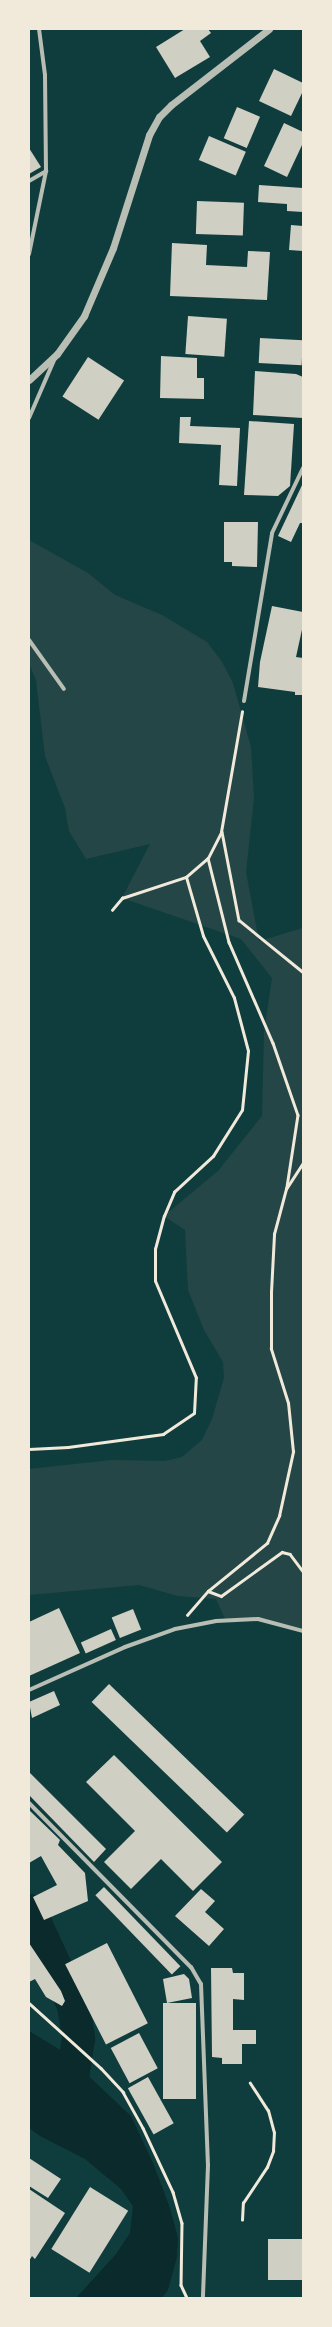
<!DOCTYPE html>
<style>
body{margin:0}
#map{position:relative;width:332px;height:2327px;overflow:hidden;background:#0f3d3e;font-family:"Source Serif 4",serif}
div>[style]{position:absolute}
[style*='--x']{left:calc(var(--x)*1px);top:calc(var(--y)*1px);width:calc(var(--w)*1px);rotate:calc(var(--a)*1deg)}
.green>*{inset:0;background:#244646}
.water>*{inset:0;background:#0a2a2b}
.river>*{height:33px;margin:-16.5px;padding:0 16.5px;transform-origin:16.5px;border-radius:16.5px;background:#0a2a2b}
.building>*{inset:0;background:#cfcfc3;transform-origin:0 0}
.path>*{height:2.5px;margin:-1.25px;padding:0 1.25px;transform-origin:1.25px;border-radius:1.25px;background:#f1e9da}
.minor>*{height:4px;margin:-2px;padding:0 2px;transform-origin:2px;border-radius:2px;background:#b8beb3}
.tertiary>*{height:7px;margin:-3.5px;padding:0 3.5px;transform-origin:3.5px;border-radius:3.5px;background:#b8beb3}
span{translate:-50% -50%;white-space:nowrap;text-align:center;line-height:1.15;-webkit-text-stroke:4px #f1e9da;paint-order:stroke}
.frame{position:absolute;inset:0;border:30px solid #f1e9da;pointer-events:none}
</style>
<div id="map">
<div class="green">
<div style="clip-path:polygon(29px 540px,88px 573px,115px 595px,162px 615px,207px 642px,222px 662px,233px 683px,251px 747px,254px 798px,246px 872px,259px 941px,303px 928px,303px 1631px,258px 1619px,226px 1621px,216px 1599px,178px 1596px,139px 1585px,29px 1595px,29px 1469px,112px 1460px,165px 1461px,182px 1457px,202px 1440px,212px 1419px,224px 1378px,223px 1362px,204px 1330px,188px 1290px,185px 1230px,164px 1216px,218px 1171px,262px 1116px,264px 1033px,272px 978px,241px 939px,122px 898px,150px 844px,86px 859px,69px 831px,65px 808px,45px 756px,36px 680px,29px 664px)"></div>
</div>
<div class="water">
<div style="clip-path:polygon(29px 2031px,62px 2051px,131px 2116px,153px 2163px,170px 2208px,178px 2238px,177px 2257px,168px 2290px,162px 2298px,76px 2298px,116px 2254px,130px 2233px,133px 2206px,121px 2189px,85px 2159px,40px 2136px,29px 2128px)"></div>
</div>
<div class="river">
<div style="--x:29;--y:1910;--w:105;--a:65.1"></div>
<div style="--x:73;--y:2005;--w:33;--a:81"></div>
<div style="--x:78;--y:2038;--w:59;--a:98.8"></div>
</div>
<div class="building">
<div style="clip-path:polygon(185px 29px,208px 29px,211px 33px,200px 41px,210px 57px,175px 78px,156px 47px)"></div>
<div style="clip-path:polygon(274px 69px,303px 83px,303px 91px,291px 116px,259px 101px)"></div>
<div style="left:237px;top:107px;width:25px;height:34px;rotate:23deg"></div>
<div style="clip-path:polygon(284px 123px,303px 132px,303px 143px,287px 177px,264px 166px)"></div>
<div style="left:209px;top:136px;width:40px;height:26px;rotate:23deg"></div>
<div style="clip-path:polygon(29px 148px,41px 167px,29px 174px)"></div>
<div style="clip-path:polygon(259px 185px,303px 188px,303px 212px,287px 211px,287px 204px,258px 202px)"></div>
<div style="left:197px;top:201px;width:47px;height:33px;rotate:2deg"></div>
<div style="clip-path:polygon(291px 225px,303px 226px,303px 251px,289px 250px)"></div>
<div style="clip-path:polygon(172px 243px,207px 245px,206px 265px,247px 267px,248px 251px,270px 252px,267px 300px,170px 296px)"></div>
<div style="left:188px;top:316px;width:39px;height:38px;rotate:4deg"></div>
<div style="left:260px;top:338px;width:43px;height:25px;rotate:3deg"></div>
<div style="clip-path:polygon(161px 356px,197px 358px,197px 378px,204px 378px,204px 399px,160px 398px)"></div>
<div style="left:88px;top:357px;width:43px;height:47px;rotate:33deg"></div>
<div style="clip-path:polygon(255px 371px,296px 374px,303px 377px,303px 418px,253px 415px)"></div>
<div style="clip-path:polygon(180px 417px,191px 417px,190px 426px,240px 428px,237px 486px,219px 485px,221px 445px,179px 443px)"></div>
<div style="clip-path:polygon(249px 421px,294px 424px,290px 486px,278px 496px,244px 495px)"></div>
<div style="clip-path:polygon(303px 483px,303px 523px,300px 523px,291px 542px,278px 536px)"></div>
<div style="clip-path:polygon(224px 522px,258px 522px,257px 567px,232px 566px,232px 562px,224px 562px)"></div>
<div style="clip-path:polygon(272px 606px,303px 612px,303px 625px,296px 657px,303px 658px,303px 695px,295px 695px,295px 692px,258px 687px,260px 662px)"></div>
<div style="clip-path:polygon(59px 1608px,80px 1653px,29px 1676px,29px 1622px)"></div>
<div style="left:133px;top:1609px;width:22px;height:23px;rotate:68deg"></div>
<div style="left:111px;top:1629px;width:12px;height:33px;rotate:66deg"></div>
<div style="left:109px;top:1684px;width:188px;height:25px;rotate:44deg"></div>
<div style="clip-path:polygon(54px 1691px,60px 1705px,32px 1718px,29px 1702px)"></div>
<div style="clip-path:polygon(114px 1755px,222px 1862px,193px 1891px,161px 1859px,131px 1889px,104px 1862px,135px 1831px,86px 1782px)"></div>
<div style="clip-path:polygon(29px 1772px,106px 1849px,94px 1862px,29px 1795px)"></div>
<div style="clip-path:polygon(29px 1810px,60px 1840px,58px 1845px,85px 1873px,88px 1901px,44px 1920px,33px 1897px,57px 1885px,41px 1856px,29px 1863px)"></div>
<div style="left:104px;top:1887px;width:110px;height:12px;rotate:46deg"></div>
<div style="clip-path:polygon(201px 1889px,215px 1901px,205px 1912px,224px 1929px,209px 1946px,175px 1916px)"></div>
<div style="clip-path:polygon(29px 1943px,61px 1991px,65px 2001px,62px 2006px,46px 1997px,35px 1979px,29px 1982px)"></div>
<div style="left:107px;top:1943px;width:90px;height:47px;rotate:63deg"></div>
<div style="clip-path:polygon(211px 1968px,232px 1968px,233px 1973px,244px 1973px,244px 2000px,233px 1999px,233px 2030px,256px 2030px,256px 2044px,242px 2044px,242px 2064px,222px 2064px,222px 2058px,212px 2057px)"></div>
<div style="clip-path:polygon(184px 1974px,189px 1979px,192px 1998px,167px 2003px,163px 1979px)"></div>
<div style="left:163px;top:2003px;width:33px;height:96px"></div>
<div style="left:139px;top:2033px;width:40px;height:32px;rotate:62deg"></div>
<div style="left:148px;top:2077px;width:53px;height:23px;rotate:61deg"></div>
<div style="clip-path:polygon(29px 2158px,61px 2179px,48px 2198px,29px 2186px)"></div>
<div style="left:90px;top:2187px;width:45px;height:73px;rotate:32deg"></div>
<div style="clip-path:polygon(29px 2189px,65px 2213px,35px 2259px,32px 2256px,29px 2261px)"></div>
<div style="left:303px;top:2239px;width:41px;height:35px;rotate:90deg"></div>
</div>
<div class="path">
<div style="--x:222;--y:832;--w:90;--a:79.1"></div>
<div style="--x:239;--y:920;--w:82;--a:39.1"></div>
<div style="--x:208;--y:858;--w:87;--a:76"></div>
<div style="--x:229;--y:942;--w:110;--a:66.5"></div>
<div style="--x:273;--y:1043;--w:76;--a:70.9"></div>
<div style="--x:298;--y:1115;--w:73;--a:98.7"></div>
<div style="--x:112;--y:910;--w:16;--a:-50"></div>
<div style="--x:122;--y:898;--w:67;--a:-18.2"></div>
<div style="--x:186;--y:877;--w:29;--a:-41"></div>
<div style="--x:208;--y:858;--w:29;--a:-63"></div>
<div style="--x:221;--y:832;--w:122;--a:-80.1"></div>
<div style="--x:29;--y:1449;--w:39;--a:-3"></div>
<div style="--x:68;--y:1447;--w:96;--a:-7.8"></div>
<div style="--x:163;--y:1434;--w:37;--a:-34"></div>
<div style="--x:194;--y:1413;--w:35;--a:-87"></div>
<div style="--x:196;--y:1378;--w:105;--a:-112.9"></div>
<div style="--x:155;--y:1281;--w:32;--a:-90"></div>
<div style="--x:155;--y:1249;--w:34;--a:-75"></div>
<div style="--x:164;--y:1216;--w:26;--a:-67"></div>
<div style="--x:174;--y:1192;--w:53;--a:-42.7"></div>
<div style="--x:213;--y:1156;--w:54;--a:-57.8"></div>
<div style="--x:242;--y:1110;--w:59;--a:-84.2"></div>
<div style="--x:248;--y:1051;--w:55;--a:-104.8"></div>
<div style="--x:234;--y:998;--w:69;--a:-116.6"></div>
<div style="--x:203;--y:936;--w:61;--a:-106.1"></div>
<div style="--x:208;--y:1591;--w:14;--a:21"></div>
<div style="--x:221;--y:1596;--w:75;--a:-35.8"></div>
<div style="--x:282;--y:1552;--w:8;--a:14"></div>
<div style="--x:290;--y:1554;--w:21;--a:53"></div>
<div style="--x:187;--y:1615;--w:32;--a:-49"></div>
<div style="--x:208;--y:1591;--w:76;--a:-39.1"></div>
<div style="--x:267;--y:1543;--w:30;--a:-66"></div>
<div style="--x:279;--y:1516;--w:66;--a:-77.7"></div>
<div style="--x:293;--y:1452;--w:49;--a:-95.8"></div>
<div style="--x:288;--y:1403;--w:57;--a:-107.5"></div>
<div style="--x:271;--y:1349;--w:57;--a:-90"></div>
<div style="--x:271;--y:1292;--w:58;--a:-87"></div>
<div style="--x:274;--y:1234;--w:47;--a:-75.1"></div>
<div style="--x:286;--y:1189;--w:31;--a:-57"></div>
<div style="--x:29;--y:2003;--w:97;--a:42.1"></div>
<div style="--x:101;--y:2068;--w:33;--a:47"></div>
<div style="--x:123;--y:2092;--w:41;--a:60.9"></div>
<div style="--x:143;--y:2128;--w:71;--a:64.9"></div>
<div style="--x:173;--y:2192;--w:32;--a:74"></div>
<div style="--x:182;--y:2223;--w:62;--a:90.9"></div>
<div style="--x:181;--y:2285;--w:14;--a:65"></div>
<div style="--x:242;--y:2220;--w:17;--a:-87"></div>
<div style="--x:243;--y:2203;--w:43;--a:-56.3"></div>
<div style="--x:267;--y:2167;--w:17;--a:-69"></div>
<div style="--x:273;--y:2151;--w:18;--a:-87"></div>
<div style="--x:274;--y:2133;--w:23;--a:-105"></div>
<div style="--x:268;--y:2111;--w:33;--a:-123"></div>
</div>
<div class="minor">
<div style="--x:29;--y:181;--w:20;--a:-30"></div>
<div style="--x:29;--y:254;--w:85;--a:-78.4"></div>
<div style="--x:46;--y:171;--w:96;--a:-90.6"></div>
<div style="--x:45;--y:75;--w:46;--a:-97.4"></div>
<div style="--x:29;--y:418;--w:65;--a:-66.6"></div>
<div style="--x:29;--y:640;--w:60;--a:54.5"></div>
<div style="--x:244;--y:701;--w:170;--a:-80.5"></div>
<div style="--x:272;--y:533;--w:72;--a:-64.5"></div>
<div style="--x:29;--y:1690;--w:105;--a:-24.1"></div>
<div style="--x:125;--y:1647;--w:53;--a:-19.8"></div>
<div style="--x:175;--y:1629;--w:42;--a:-11"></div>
<div style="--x:216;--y:1621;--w:42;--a:-2.7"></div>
<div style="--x:258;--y:1619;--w:47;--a:14.9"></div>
<div style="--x:29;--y:1803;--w:231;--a:45.4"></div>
<div style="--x:191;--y:1967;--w:20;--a:60"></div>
<div style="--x:201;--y:1984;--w:181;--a:87.8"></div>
<div style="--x:208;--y:2165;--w:133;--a:92.2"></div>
</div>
<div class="tertiary">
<div style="--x:29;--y:380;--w:38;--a:-43"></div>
<div style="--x:57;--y:354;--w:47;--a:-54.6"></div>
<div style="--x:84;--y:316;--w:74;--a:-66.9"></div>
<div style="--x:113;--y:248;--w:119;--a:-72.3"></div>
<div style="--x:149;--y:135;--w:21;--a:-61"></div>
<div style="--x:159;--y:117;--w:17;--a:-45"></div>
<div style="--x:171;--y:105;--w:124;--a:-37.8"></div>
</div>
<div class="frame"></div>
</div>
